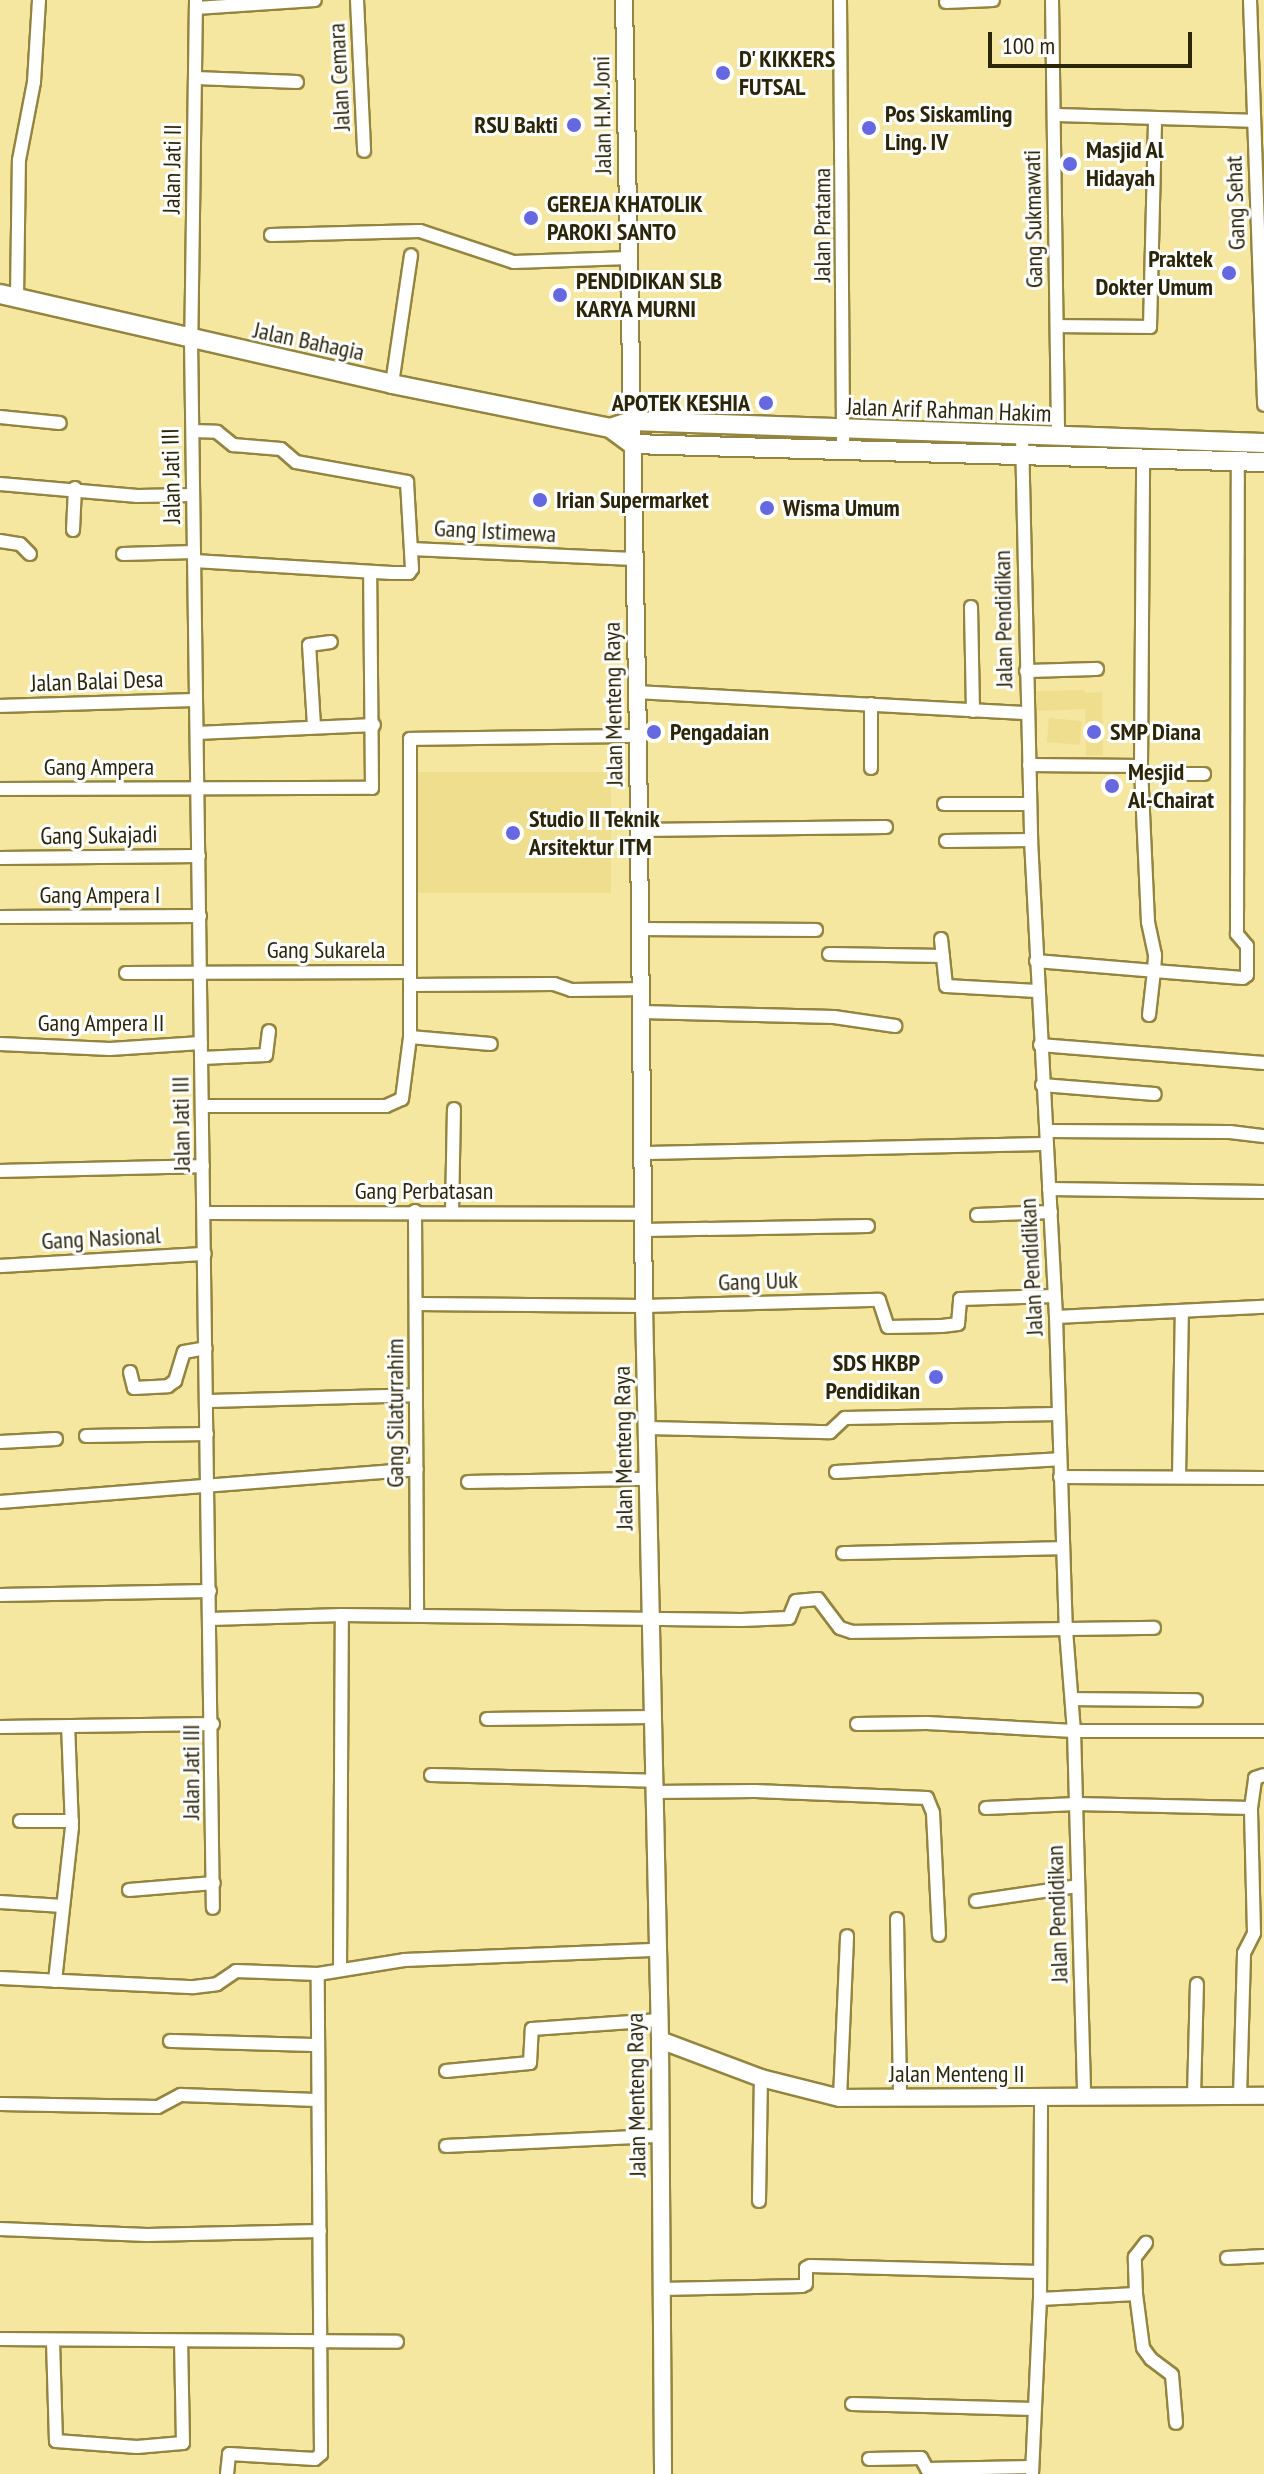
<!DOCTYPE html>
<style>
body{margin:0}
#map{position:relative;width:1264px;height:2474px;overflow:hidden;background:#f6e7a0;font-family:"PT Sans Narrow",sans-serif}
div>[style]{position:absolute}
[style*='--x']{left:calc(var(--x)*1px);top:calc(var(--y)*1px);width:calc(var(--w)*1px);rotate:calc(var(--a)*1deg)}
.built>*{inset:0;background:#efde8e;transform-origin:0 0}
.roads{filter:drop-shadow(2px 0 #93853f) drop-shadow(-2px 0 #93853f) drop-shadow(0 2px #93853f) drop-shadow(0 -2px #93853f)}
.minor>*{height:12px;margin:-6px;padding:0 6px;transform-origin:6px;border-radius:6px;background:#fff}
.tertiary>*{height:16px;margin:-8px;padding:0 8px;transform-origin:8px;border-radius:8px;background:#fff}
.secondary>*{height:18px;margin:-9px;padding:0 9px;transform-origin:9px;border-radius:9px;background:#fff}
.dots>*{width:22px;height:22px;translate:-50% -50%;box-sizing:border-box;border:4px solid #fff;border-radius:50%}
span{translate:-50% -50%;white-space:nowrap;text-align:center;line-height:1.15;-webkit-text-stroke:6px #fff;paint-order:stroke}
.poi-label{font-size:24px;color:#2c2609;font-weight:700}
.left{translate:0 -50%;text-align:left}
.right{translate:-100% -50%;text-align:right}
.street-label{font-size:24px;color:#2c2609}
.scale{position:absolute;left:988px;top:32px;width:204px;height:36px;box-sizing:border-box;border:4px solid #2c2609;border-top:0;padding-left:10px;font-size:24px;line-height:28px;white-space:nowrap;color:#2c2609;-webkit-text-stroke:6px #fff;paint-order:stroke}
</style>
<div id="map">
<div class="built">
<div style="clip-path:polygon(1084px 690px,1085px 693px,1102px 692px,1103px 755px,1086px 756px,1085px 709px,1037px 711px,1036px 691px)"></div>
<div style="left:1049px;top:718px;width:33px;height:24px;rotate:5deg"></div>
<div style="left:416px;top:772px;width:195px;height:121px"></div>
</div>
<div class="roads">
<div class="minor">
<div style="--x:196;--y:0;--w:340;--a:90.8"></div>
<div style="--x:191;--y:340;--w:1568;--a:89.2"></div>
<div style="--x:357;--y:0;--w:151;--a:87.3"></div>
<div style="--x:840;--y:0;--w:450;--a:89.6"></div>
<div style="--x:1052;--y:0;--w:437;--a:89.2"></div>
<div style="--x:1250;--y:0;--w:405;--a:88"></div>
<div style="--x:946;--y:2;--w:47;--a:-2.4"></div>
<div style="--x:196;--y:8;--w:119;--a:-3.8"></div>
<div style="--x:196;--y:78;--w:101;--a:2.3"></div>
<div style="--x:1054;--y:115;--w:200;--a:1.7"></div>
<div style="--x:271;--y:235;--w:149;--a:-1.5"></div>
<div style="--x:420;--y:231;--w:99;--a:18.3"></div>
<div style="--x:514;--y:262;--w:115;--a:-2"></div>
<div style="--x:17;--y:298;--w:138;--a:-89.2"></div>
<div style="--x:19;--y:160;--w:79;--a:-79.1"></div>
<div style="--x:34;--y:82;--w:82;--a:-86.5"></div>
<div style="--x:1057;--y:326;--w:93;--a:0.6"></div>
<div style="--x:1150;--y:327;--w:209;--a:-88.6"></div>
<div style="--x:392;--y:384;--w:130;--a:-81.6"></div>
<div style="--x:0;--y:417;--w:60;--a:5.7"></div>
<div style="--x:193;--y:431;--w:24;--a:2"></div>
<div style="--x:217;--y:432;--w:21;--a:39"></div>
<div style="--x:233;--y:445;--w:48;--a:4.8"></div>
<div style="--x:281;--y:449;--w:20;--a:41"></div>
<div style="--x:296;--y:462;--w:113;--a:10.2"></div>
<div style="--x:407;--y:482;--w:87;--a:86.7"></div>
<div style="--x:412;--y:569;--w:5;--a:127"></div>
<div style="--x:409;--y:573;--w:17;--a:180"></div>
<div style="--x:392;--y:573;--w:198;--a:-176.5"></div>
<div style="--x:1022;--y:436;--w:404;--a:88.7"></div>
<div style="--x:1031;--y:840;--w:478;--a:87"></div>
<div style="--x:1056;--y:1317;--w:313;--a:88.2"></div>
<div style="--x:1066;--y:1630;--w:101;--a:85.5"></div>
<div style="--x:1074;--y:1731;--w:365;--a:88.4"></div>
<div style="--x:0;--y:484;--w:138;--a:5"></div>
<div style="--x:137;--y:496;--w:56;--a:-1"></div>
<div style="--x:73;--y:530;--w:42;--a:-87.3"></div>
<div style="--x:0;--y:541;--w:20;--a:9"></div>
<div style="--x:20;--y:544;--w:14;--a:45"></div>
<div style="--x:411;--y:549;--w:222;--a:2.6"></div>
<div style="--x:123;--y:554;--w:71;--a:-1.6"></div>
<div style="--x:971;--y:607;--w:104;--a:88.9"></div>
<div style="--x:1026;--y:671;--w:71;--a:-1.6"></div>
<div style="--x:637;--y:692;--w:391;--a:3.1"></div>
<div style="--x:0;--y:706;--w:196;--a:-1.8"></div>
<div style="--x:314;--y:726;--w:81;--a:-93.5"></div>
<div style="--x:309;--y:645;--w:22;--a:-8"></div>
<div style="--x:197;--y:733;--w:177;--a:-2.6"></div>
<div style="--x:1029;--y:765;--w:112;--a:0.5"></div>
<div style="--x:871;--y:768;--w:64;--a:-90"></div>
<div style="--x:1141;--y:774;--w:63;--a:0"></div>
<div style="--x:0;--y:789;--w:372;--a:-0.2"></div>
<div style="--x:372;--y:788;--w:216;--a:-90.5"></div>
<div style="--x:944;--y:804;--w:86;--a:0"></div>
<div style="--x:640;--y:830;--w:246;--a:-0.7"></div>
<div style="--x:946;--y:841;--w:85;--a:-0.7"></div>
<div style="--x:0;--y:858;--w:199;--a:-0.6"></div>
<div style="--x:0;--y:917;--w:200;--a:-0.3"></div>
<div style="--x:641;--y:929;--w:175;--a:0.3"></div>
<div style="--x:941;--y:939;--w:47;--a:83.9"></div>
<div style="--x:946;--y:986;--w:91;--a:3.1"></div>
<div style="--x:829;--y:954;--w:114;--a:1"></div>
<div style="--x:1036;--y:961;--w:118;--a:4.8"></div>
<div style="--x:1154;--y:971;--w:16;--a:-86"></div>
<div style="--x:1155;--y:955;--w:34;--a:-102"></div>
<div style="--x:1148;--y:922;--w:156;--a:-92.6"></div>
<div style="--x:1141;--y:766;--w:308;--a:-89.6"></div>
<div style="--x:126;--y:973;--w:284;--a:-0.2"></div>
<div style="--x:410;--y:985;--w:144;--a:-0.4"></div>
<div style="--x:554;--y:984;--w:18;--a:19"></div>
<div style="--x:571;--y:990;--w:71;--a:-0.8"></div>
<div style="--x:642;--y:1012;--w:192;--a:1.5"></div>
<div style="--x:834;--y:1017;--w:62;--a:8.4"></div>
<div style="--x:1149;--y:1015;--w:44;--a:-83.5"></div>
<div style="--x:1154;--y:971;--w:89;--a:4.5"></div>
<div style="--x:1243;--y:978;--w:5;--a:-37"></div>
<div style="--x:1247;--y:975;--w:29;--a:-90"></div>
<div style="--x:1247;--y:946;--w:16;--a:-130"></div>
<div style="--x:1237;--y:934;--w:473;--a:-89.9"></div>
<div style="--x:410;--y:1037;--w:81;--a:4.9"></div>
<div style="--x:0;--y:1044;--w:110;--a:2.6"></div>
<div style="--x:110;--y:1049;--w:91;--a:-3.8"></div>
<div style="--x:1040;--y:1045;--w:225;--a:4.6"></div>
<div style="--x:202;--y:1058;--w:64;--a:-2.7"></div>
<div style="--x:266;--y:1055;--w:24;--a:-83"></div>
<div style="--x:1042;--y:1085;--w:113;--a:4.6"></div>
<div style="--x:202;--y:1106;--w:184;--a:0"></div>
<div style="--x:386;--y:1106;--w:17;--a:-24"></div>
<div style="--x:402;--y:1099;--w:63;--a:-82.6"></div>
<div style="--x:410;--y:1037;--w:298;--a:-90"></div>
<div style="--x:410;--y:739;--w:228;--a:-0.8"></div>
<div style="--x:1047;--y:1131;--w:183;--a:0.3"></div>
<div style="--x:1230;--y:1132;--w:34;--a:7"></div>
<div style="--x:643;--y:1153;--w:404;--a:-1.3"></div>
<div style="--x:0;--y:1171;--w:203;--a:-1.4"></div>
<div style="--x:1049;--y:1189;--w:215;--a:0.8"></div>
<div style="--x:415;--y:1211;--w:404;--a:89.7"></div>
<div style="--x:452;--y:1212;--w:103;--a:-88.9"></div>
<div style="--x:204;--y:1213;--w:440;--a:0.1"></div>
<div style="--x:977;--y:1215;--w:74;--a:-2.3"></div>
<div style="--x:644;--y:1230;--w:224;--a:-1"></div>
<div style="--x:0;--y:1266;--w:205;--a:-3.4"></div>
<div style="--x:416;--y:1304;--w:228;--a:0.5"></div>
<div style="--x:644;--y:1306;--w:235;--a:-1.5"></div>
<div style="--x:879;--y:1300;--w:28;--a:72"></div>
<div style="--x:888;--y:1327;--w:54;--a:-1.1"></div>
<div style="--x:942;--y:1326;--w:16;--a:-7"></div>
<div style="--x:958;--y:1324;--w:25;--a:-85"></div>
<div style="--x:960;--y:1299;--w:94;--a:-1.8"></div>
<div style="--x:1056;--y:1317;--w:208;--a:-2.8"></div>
<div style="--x:130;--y:1372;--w:16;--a:76"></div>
<div style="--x:134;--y:1388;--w:34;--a:-3"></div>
<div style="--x:168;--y:1386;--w:9;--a:-36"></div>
<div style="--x:175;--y:1381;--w:30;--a:-73"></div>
<div style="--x:184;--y:1352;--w:22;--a:-10"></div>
<div style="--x:207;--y:1401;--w:209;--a:-1.6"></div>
<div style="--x:647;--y:1428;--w:183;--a:1.3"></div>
<div style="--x:830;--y:1432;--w:21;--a:-43"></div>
<div style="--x:845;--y:1418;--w:213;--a:-1.1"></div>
<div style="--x:86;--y:1436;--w:121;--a:-0.9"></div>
<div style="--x:0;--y:1442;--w:56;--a:-3.1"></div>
<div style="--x:836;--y:1472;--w:223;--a:-3.3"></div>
<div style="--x:1060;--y:1477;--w:204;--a:0.3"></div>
<div style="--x:1179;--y:1477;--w:166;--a:-89"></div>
<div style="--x:468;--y:1482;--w:180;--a:-1"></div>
<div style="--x:0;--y:1502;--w:418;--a:-4.5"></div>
<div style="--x:843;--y:1553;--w:219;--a:-1.3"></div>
<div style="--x:0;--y:1595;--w:210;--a:-1.1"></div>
<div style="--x:210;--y:1619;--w:132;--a:-1.7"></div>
<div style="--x:342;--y:1615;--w:400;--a:0.7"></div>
<div style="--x:742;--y:1620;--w:47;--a:-2.4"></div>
<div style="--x:789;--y:1618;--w:18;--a:-68"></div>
<div style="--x:796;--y:1601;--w:22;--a:-5"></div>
<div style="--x:818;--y:1599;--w:36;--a:53"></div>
<div style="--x:840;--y:1628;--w:13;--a:18"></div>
<div style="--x:852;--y:1632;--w:302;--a:-0.8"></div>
<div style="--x:1072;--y:1699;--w:124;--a:0.5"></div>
<div style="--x:487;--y:1719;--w:166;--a:-0.7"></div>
<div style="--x:857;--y:1724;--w:70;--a:-0.8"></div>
<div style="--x:927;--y:1723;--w:147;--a:3.1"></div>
<div style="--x:1074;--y:1731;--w:190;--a:0"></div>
<div style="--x:0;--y:1727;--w:213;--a:-0.8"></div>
<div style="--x:431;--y:1775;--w:223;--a:1.5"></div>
<div style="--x:655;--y:1792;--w:100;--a:-0.6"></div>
<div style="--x:755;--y:1791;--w:172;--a:2.3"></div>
<div style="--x:927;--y:1798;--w:16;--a:68"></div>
<div style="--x:933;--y:1813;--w:122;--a:87.2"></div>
<div style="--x:986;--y:1808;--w:90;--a:-2.5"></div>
<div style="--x:1076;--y:1804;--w:175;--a:1.3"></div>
<div style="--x:20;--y:1821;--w:52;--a:0"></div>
<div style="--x:129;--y:1890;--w:85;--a:-4.7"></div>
<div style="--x:976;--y:1901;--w:103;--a:-8.4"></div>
<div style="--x:0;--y:1902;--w:63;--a:3.6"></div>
<div style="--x:897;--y:1919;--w:179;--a:89"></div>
<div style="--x:340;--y:1969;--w:354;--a:-89.7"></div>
<div style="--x:0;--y:1978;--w:194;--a:2.7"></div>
<div style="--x:194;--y:1987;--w:23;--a:-7"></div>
<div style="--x:217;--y:1984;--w:23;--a:-34"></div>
<div style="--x:236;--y:1971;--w:82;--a:2.1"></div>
<div style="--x:318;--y:1974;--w:87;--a:-9.2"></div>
<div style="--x:404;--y:1960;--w:254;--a:-2.3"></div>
<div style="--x:55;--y:1981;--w:154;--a:-83.7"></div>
<div style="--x:72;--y:1828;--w:102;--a:-92.2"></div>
<div style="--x:170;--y:2041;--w:146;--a:1.6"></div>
<div style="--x:446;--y:2071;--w:84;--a:-5.4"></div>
<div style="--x:530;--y:2063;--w:34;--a:-87"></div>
<div style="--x:532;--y:2029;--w:128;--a:-4"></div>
<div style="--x:1194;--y:2096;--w:112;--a:-88.5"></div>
<div style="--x:1240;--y:2097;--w:144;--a:-88.4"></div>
<div style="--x:1244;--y:1953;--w:22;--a:-63"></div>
<div style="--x:1254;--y:1933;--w:125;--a:-91.4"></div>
<div style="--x:1251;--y:1808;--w:30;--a:-82"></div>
<div style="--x:1255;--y:1778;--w:9;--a:-18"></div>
<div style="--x:840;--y:2098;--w:162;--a:-87.5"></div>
<div style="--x:0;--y:2104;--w:158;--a:1.1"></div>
<div style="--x:158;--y:2107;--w:26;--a:-28"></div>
<div style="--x:181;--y:2095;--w:135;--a:2.1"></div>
<div style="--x:446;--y:2146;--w:215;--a:-2.7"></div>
<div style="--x:759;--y:2201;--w:123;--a:-89.1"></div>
<div style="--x:0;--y:2229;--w:147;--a:2.3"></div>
<div style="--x:147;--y:2235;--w:173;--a:-1.3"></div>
<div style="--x:1227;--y:2258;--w:37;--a:-3"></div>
<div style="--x:661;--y:2289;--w:141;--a:-1.2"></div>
<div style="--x:802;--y:2286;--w:4;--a:-27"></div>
<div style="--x:806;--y:2284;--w:16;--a:-90"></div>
<div style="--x:806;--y:2268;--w:4;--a:-27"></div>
<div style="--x:810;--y:2266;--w:230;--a:1.5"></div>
<div style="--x:1136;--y:2294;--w:37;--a:-92"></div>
<div style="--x:1135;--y:2257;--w:18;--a:-52"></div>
<div style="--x:1040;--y:2299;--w:96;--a:-3"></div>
<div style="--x:1136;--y:2294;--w:54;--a:82.6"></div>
<div style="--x:1143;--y:2348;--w:14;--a:54"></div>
<div style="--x:1151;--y:2359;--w:26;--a:37"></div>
<div style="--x:1172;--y:2375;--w:48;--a:85.2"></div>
<div style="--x:0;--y:2339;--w:397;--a:0.4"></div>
<div style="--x:53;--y:2341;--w:100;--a:88.3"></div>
<div style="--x:56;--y:2441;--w:81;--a:4.2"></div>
<div style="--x:137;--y:2447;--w:46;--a:-5"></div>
<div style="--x:183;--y:2443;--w:102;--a:-91.1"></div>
<div style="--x:852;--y:2404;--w:182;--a:1.6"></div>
<div style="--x:869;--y:2459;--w:52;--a:-1.1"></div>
<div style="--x:921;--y:2458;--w:13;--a:61"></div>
<div style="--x:927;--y:2469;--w:105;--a:-1.1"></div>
<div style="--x:227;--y:2474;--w:20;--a:-84"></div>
<div style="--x:229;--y:2454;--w:86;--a:3.3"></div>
<div style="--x:315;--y:2459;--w:8;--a:-40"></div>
<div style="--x:321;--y:2454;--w:480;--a:-90.4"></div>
<div style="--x:1032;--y:2474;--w:175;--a:-87.4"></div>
<div style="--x:1040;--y:2299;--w:202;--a:-89.7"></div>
</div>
<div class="tertiary">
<div style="--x:624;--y:0;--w:736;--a:88.91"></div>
<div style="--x:638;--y:736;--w:570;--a:89.4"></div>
<div style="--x:644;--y:1306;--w:734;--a:88.75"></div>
<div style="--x:660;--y:2040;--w:434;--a:89.6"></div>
<div style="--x:660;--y:2040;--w:108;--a:20.6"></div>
<div style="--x:761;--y:2078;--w:81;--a:14.2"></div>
<div style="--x:840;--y:2098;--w:424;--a:-0.3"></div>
</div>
<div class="secondary">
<div style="--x:0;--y:294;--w:402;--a:12.9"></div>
<div style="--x:392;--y:384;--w:222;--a:11.4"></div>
<div style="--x:610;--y:428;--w:27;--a:36"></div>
<div style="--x:632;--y:444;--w:632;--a:1.63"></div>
<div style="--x:610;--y:428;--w:23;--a:-18"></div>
<div style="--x:632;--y:421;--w:632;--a:1.99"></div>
</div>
</div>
<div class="dots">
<div style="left:723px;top:73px;background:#6568e1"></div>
<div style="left:574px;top:125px;background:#6568e1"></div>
<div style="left:869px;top:128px;background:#6568e1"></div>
<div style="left:1070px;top:164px;background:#6568e1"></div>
<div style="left:531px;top:218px;background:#6568e1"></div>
<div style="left:1229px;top:273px;background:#6568e1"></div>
<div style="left:560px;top:295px;background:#6568e1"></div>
<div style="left:766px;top:403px;background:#6568e1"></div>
<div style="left:540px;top:500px;background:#6568e1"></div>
<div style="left:767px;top:508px;background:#6568e1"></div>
<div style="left:654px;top:732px;background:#6568e1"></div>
<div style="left:1094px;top:732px;background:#6568e1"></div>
<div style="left:1112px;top:786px;background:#6568e1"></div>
<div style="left:513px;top:833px;background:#6568e1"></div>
<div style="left:936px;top:1377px;background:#6568e1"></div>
</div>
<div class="poi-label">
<span class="left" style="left:739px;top:73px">D' KIKKERS<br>FUTSAL</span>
<span class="left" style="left:885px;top:128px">Pos Siskamling<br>Ling. IV</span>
<span class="right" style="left:558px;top:125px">RSU Bakti</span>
<span class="left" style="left:1086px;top:164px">Masjid Al<br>Hidayah</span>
<span class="left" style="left:547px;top:218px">GEREJA KHATOLIK<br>PAROKI SANTO</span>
<span class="right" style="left:1213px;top:273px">Praktek<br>Dokter Umum</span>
<span class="left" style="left:576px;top:295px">PENDIDIKAN SLB<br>KARYA MURNI</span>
<span class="right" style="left:750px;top:403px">APOTEK KESHIA</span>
<span class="left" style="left:556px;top:500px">Irian Supermarket</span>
<span class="left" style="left:783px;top:508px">Wisma Umum</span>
<span class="left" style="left:670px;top:732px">Pengadaian</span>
<span class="left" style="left:1110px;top:732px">SMP Diana</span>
<span class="left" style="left:1128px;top:786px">Mesjid<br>Al-Chairat</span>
<span class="left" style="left:529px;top:833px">Studio II Teknik<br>Arsitektur ITM</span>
<span class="right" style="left:920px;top:1377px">SDS HKBP<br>Pendidikan</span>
</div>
<div class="street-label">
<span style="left:339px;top:77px;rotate:-93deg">Jalan Cemara</span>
<span style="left:602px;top:115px;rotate:-91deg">Jalan H.M. Joni</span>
<span style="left:172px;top:169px;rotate:-89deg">Jalan Jati II</span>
<span style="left:1235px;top:203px;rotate:-92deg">Gang Sehat</span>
<span style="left:1033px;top:219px;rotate:-91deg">Gang Sukmawati</span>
<span style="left:822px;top:225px;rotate:-90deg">Jalan Pratama</span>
<span style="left:309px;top:341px;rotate:12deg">Jalan Bahagia</span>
<span style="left:949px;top:410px;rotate:2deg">Jalan Arif Rahman Hakim</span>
<span style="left:171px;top:476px;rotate:-91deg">Jalan Jati III</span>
<span style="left:495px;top:531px;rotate:3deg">Gang Istimewa</span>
<span style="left:1003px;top:619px;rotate:-91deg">Jalan Pendidikan</span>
<span style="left:97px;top:681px;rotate:-2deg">Jalan Balai Desa</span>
<span style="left:613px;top:704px;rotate:-91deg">Jalan Menteng Raya</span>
<span style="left:99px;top:767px">Gang Ampera</span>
<span style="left:99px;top:835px;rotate:-1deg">Gang Sukajadi</span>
<span style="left:100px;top:895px">Gang Ampera I</span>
<span style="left:326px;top:950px">Gang Sukarela</span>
<span style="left:101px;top:1023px">Gang Ampera II</span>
<span style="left:181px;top:1124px;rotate:-91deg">Jalan Jati III</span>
<span style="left:424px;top:1191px">Gang Perbatasan</span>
<span style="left:101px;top:1238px;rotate:-3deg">Gang Nasional</span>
<span style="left:1031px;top:1267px;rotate:-93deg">Jalan Pendidikan</span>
<span style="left:758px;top:1281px;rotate:-2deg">Gang Uuk</span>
<span style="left:395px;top:1413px;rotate:-90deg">Gang Silaturrahim</span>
<span style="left:623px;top:1448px;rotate:-91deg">Jalan Menteng Raya</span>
<span style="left:191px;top:1772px;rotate:-90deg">Jalan Jati III</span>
<span style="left:1057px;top:1914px;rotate:-92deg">Jalan Pendidikan</span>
<span style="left:957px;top:2074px">Jalan Menteng II</span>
<span style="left:636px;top:2095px;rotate:-91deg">Jalan Menteng Raya</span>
</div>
<div class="scale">100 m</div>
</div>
